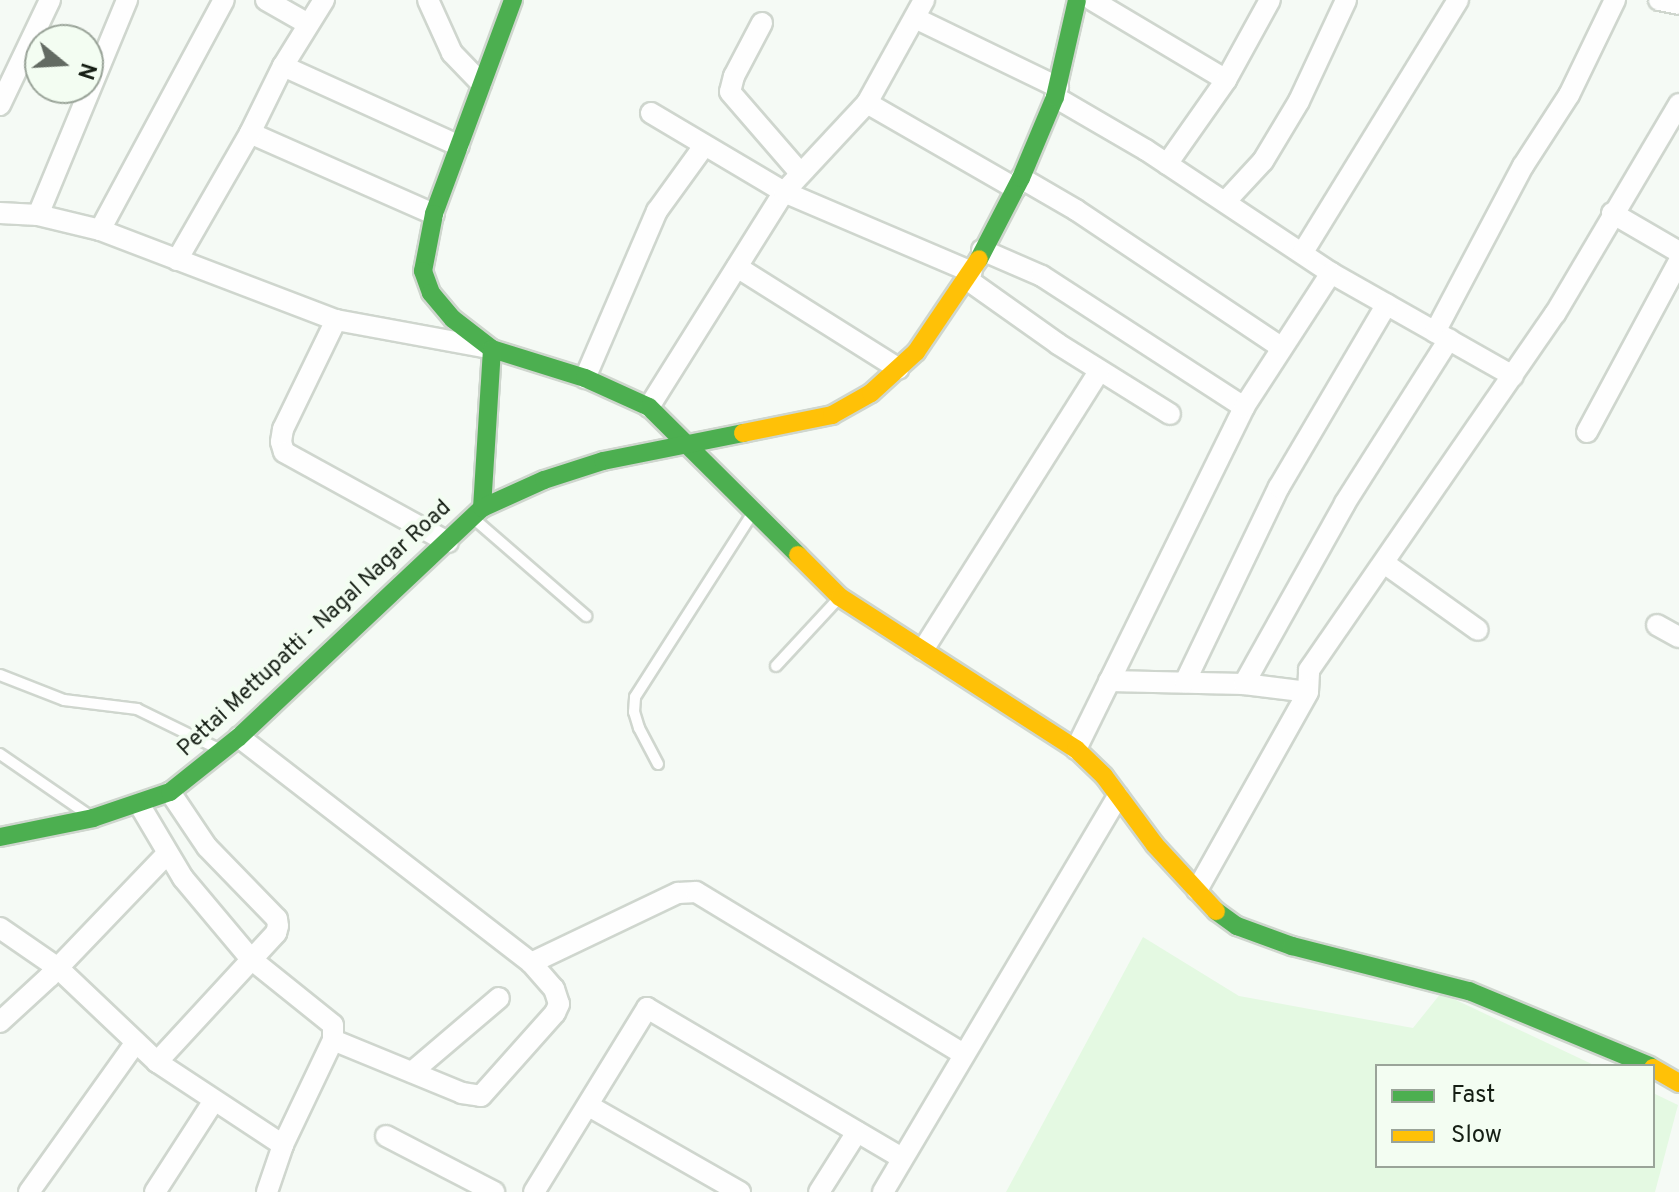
<!DOCTYPE html>
<style>
body{margin:0}
#map{position:relative;width:1679px;height:1192px;overflow:hidden;background:#f5faf5;font-family:Overpass,sans-serif}
div>[style]{position:absolute}
[style*='--x']{left:calc(var(--x)*1px);top:calc(var(--y)*1px);width:calc(var(--w)*1px);rotate:calc(var(--a)*1deg)}
.green>*{inset:0;background:#e4f9e2}
.roads{filter:drop-shadow(2px 0 #cfd6ce) drop-shadow(-2px 0 #cfd6ce) drop-shadow(0 2px #cfd6ce) drop-shadow(0 -2px #cfd6ce)}
.lane>*{height:10px;margin:-5px;padding:0 5px;transform-origin:5px;border-radius:5px;background:#fefefe}
.street>*{height:20px;margin:-10px;padding:0 10px;transform-origin:10px;border-radius:10px;background:#fefefe}
.fast>*{height:18px;margin:-9px;padding:0 9px;transform-origin:9px;border-radius:9px;background:#4caf50}
.slow>*{height:18px;margin:-9px;padding:0 9px;transform-origin:9px;border-radius:9px;background:#ffc107}
span{translate:-50% -50%;white-space:nowrap;text-align:center;line-height:1.15;-webkit-text-stroke:8px #f3fdf2;paint-order:stroke}
.street-label{font-size:22px;color:#151e14}
.legend{position:absolute;left:1375px;top:1064px;width:280px;height:104px;box-sizing:border-box;background:#f3fdf2;border:2px solid #9aa499;margin:0;padding:10px 14px;list-style:none;font-size:24px;color:#151e14}
.legend li{display:flex;align-items:center;gap:16px;height:40px}
.legend b{width:40px;border:2px solid #9aa499}
.north{position:absolute;left:24px;top:24px;width:80px;height:80px;box-sizing:border-box;background:#f3fdf2;border:2px solid #9aa499;border-radius:50%;rotate:108deg;font-size:22px;font-weight:700;line-height:32px;text-align:center;color:#151e14}
.north::after{content:'';display:block;margin:auto;width:28px;height:36px;background:#636b63;clip-path:polygon(50% 0,100% 100%,50% 72%,0 100%)}
</style>
<div id="map">
<div class="green">
<div style="clip-path:polygon(1143px 937px,1239px 996px,1413px 1028px,1441px 993px,1596px 1066px,1377px 1066px,1377px 1166px,1653px 1166px,1653px 1093px,1678px 1105px,1655px 1192px,1006px 1192px)"></div>
</div>
<div class="roads">
<div class="lane">
<div style="--x:473;--y:518;--w:150;--a:40.9"></div>
<div style="--x:776;--y:666;--w:94;--a:-47.2"></div>
<div style="--x:0;--y:675;--w:69;--a:21.3"></div>
<div style="--x:64;--y:700;--w:74;--a:7"></div>
<div style="--x:137;--y:709;--w:91;--a:26"></div>
<div style="--x:0;--y:754;--w:106;--a:34.6"></div>
<div style="--x:658;--y:764;--w:41;--a:-117.8"></div>
<div style="--x:639;--y:728;--w:17;--a:-107"></div>
<div style="--x:634;--y:712;--w:15;--a:-86"></div>
<div style="--x:635;--y:697;--w:217;--a:-57.4"></div>
</div>
<div class="street">
<div style="--x:266;--y:0;--w:48;--a:29.7"></div>
<div style="--x:428;--y:0;--w:58;--a:65.6"></div>
<div style="--x:452;--y:53;--w:42;--a:46"></div>
<div style="--x:1092;--y:0;--w:156;--a:30.8"></div>
<div style="--x:1659;--y:0;--w:20;--a:11"></div>
<div style="--x:915;--y:18;--w:159;--a:25.8"></div>
<div style="--x:762;--y:23;--w:60;--a:117.8"></div>
<div style="--x:734;--y:76;--w:16;--a:104"></div>
<div style="--x:730;--y:92;--w:108;--a:49.1"></div>
<div style="--x:283;--y:66;--w:193;--a:24.4"></div>
<div style="--x:1055;--y:97;--w:105;--a:30.2"></div>
<div style="--x:1146;--y:150;--w:222;--a:33.6"></div>
<div style="--x:1331;--y:273;--w:209;--a:29.5"></div>
<div style="--x:867;--y:103;--w:171;--a:29.9"></div>
<div style="--x:0;--y:105;--w:116;--a:-64.5"></div>
<div style="--x:651;--y:113;--w:155;--a:30.7"></div>
<div style="--x:784;--y:192;--w:204;--a:23.1"></div>
<div style="--x:250;--y:133;--w:201;--a:23.8"></div>
<div style="--x:1167;--y:164;--w:103;--a:-54.9"></div>
<div style="--x:1226;--y:80;--w:91;--a:-61.2"></div>
<div style="--x:1021;--y:178;--w:64;--a:30.2"></div>
<div style="--x:1076;--y:210;--w:247;--a:33.8"></div>
<div style="--x:1225;--y:202;--w:56;--a:-47.2"></div>
<div style="--x:1263;--y:161;--w:70;--a:-59"></div>
<div style="--x:1299;--y:101;--w:111;--a:-65"></div>
<div style="--x:0;--y:213;--w:38;--a:3"></div>
<div style="--x:38;--y:215;--w:64;--a:13.6"></div>
<div style="--x:100;--y:230;--w:253;--a:20.9"></div>
<div style="--x:336;--y:320;--w:155;--a:10.4"></div>
<div style="--x:1612;--y:213;--w:78;--a:30.2"></div>
<div style="--x:38;--y:215;--w:233;--a:-67.5"></div>
<div style="--x:100;--y:230;--w:261;--a:-61.7"></div>
<div style="--x:982;--y:250;--w:65;--a:23.4"></div>
<div style="--x:1042;--y:276;--w:241;--a:33"></div>
<div style="--x:1303;--y:252;--w:296;--a:-58.4"></div>
<div style="--x:177;--y:260;--w:146;--a:-60.1"></div>
<div style="--x:250;--y:133;--w:75;--a:-63.8"></div>
<div style="--x:283;--y:66;--w:78;--a:-58.2"></div>
<div style="--x:737;--y:267;--w:191;--a:32.2"></div>
<div style="--x:968;--y:280;--w:110;--a:35.4"></div>
<div style="--x:1058;--y:344;--w:132;--a:32"></div>
<div style="--x:336;--y:320;--w:121;--a:115.9"></div>
<div style="--x:283;--y:429;--w:13;--a:99"></div>
<div style="--x:281;--y:442;--w:10;--a:73"></div>
<div style="--x:284;--y:452;--w:187;--a:28.8"></div>
<div style="--x:1435;--y:332;--w:188;--a:-62.1"></div>
<div style="--x:1523;--y:166;--w:85;--a:-57.1"></div>
<div style="--x:1569;--y:95;--w:106;--a:-64.2"></div>
<div style="--x:585;--y:378;--w:182;--a:-66.7"></div>
<div style="--x:657;--y:211;--w:80;--a:-54.1"></div>
<div style="--x:649;--y:407;--w:254;--a:-57.9"></div>
<div style="--x:784;--y:192;--w:122;--a:-47"></div>
<div style="--x:867;--y:103;--w:118;--a:-61"></div>
<div style="--x:1587;--y:432;--w:194;--a:-61.7"></div>
<div style="--x:1384;--y:563;--w:115;--a:35.5"></div>
<div style="--x:1657;--y:625;--w:25;--a:29"></div>
<div style="--x:923;--y:650;--w:329;--a:-57.7"></div>
<div style="--x:1109;--y:681;--w:135;--a:1.3"></div>
<div style="--x:1244;--y:684;--w:64;--a:7.1"></div>
<div style="--x:1185;--y:682;--w:216;--a:-64.3"></div>
<div style="--x:1279;--y:487;--w:212;--a:-59.5"></div>
<div style="--x:1244;--y:684;--w:207;--a:-60.8"></div>
<div style="--x:1345;--y:503;--w:194;--a:-57.6"></div>
<div style="--x:239;--y:737;--w:369;--a:37.7"></div>
<div style="--x:531;--y:963;--w:163;--a:-25.5"></div>
<div style="--x:678;--y:893;--w:18;--a:-3"></div>
<div style="--x:696;--y:892;--w:313;--a:31.2"></div>
<div style="--x:1076;--y:749;--w:381;--a:-63.8"></div>
<div style="--x:1244;--y:407;--w:160;--a:-57"></div>
<div style="--x:139;--y:804;--w:86;--a:59.3"></div>
<div style="--x:183;--y:878;--w:106;--a:50"></div>
<div style="--x:251;--y:959;--w:105;--a:38.8"></div>
<div style="--x:333;--y:1025;--w:15;--a:90"></div>
<div style="--x:333;--y:1040;--w:116;--a:115.5"></div>
<div style="--x:283;--y:1145;--w:50;--a:108.8"></div>
<div style="--x:1197;--y:890;--w:227;--a:-60.7"></div>
<div style="--x:1308;--y:692;--w:22;--a:-87"></div>
<div style="--x:1309;--y:670;--w:433;--a:-55.4"></div>
<div style="--x:1555;--y:314;--w:244;--a:-59.4"></div>
<div style="--x:0;--y:928;--w:70;--a:34.6"></div>
<div style="--x:58;--y:968;--w:137;--a:43.5"></div>
<div style="--x:157;--y:1062;--w:151;--a:33.4"></div>
<div style="--x:0;--y:1022;--w:67;--a:-42.6"></div>
<div style="--x:49;--y:977;--w:169;--a:-46.2"></div>
<div style="--x:333;--y:1040;--w:139;--a:22.3"></div>
<div style="--x:462;--y:1093;--w:19;--a:9"></div>
<div style="--x:481;--y:1096;--w:111;--a:-48.3"></div>
<div style="--x:555;--y:1013;--w:10;--a:-66"></div>
<div style="--x:559;--y:1004;--w:16;--a:-108"></div>
<div style="--x:554;--y:989;--w:35;--a:-131"></div>
<div style="--x:157;--y:1062;--w:176;--a:-47.3"></div>
<div style="--x:276;--y:933;--w:7;--a:-74"></div>
<div style="--x:278;--y:926;--w:7;--a:-98"></div>
<div style="--x:277;--y:919;--w:100;--a:-134.2"></div>
<div style="--x:207;--y:847;--w:66;--a:-123.9"></div>
<div style="--x:412;--y:1072;--w:114;--a:-40.4"></div>
<div style="--x:589;--y:1106;--w:174;--a:29.7"></div>
<div style="--x:386;--y:1136;--w:122;--a:27.4"></div>
<div style="--x:29;--y:1192;--w:184;--a:-54.5"></div>
<div style="--x:155;--y:1192;--w:107;--a:-57.2"></div>
<div style="--x:534;--y:1192;--w:216;--a:-58.4"></div>
<div style="--x:647;--y:1008;--w:296;--a:30.5"></div>
<div style="--x:819;--y:1192;--w:71;--a:-57.7"></div>
<div style="--x:883;--y:1192;--w:460;--a:-59.3"></div>
</div>
<div class="fast">
<div style="--x:513;--y:0;--w:228;--a:110.3"></div>
<div style="--x:434;--y:214;--w:58;--a:100.9"></div>
<div style="--x:423;--y:271;--w:23;--a:70"></div>
<div style="--x:431;--y:293;--w:34;--a:50"></div>
<div style="--x:453;--y:319;--w:49;--a:37.6"></div>
<div style="--x:492;--y:349;--w:97;--a:17.3"></div>
<div style="--x:585;--y:378;--w:70;--a:24.4"></div>
<div style="--x:649;--y:407;--w:210;--a:44.8"></div>
<div style="--x:979;--y:259;--w:91;--a:-62.6"></div>
<div style="--x:1021;--y:178;--w:88;--a:-67.2"></div>
<div style="--x:1055;--y:97;--w:99;--a:-77.2"></div>
<div style="--x:482;--y:508;--w:159;--a:-86.4"></div>
<div style="--x:0;--y:837;--w:95;--a:-11.5"></div>
<div style="--x:93;--y:818;--w:81;--a:-18.7"></div>
<div style="--x:170;--y:792;--w:88;--a:-38.6"></div>
<div style="--x:239;--y:737;--w:334;--a:-43.3"></div>
<div style="--x:482;--y:508;--w:68;--a:-24.3"></div>
<div style="--x:544;--y:480;--w:62;--a:-17.9"></div>
<div style="--x:603;--y:461;--w:143;--a:-11.3"></div>
<div style="--x:1216;--y:911;--w:26;--a:36"></div>
<div style="--x:1237;--y:926;--w:59;--a:20"></div>
<div style="--x:1292;--y:946;--w:183;--a:14.3"></div>
<div style="--x:1469;--y:991;--w:196;--a:22.5"></div>
</div>
<div class="slow">
<div style="--x:743;--y:433;--w:91;--a:-11.4"></div>
<div style="--x:832;--y:415;--w:45;--a:-29.4"></div>
<div style="--x:871;--y:393;--w:61;--a:-42.3"></div>
<div style="--x:916;--y:352;--w:112;--a:-55.9"></div>
<div style="--x:798;--y:555;--w:59;--a:45"></div>
<div style="--x:840;--y:597;--w:281;--a:32.8"></div>
<div style="--x:1076;--y:749;--w:39;--a:44"></div>
<div style="--x:1104;--y:776;--w:86;--a:53.5"></div>
<div style="--x:1155;--y:845;--w:90;--a:47.3"></div>
<div style="--x:1653;--y:1068;--w:30;--a:30"></div>
</div>
</div>
<div class="street-label">
<span style="left:315px;top:629px;rotate:-43deg">Pettai Mettupatti - Nagal Nagar Road</span>
</div>
<ul class="legend">
<li><b style="height:10px;background:#4caf50"></b>Fast</li>
<li><b style="height:10px;background:#ffc107"></b>Slow</li>
</ul>
<div class="north">N</div>
</div>
